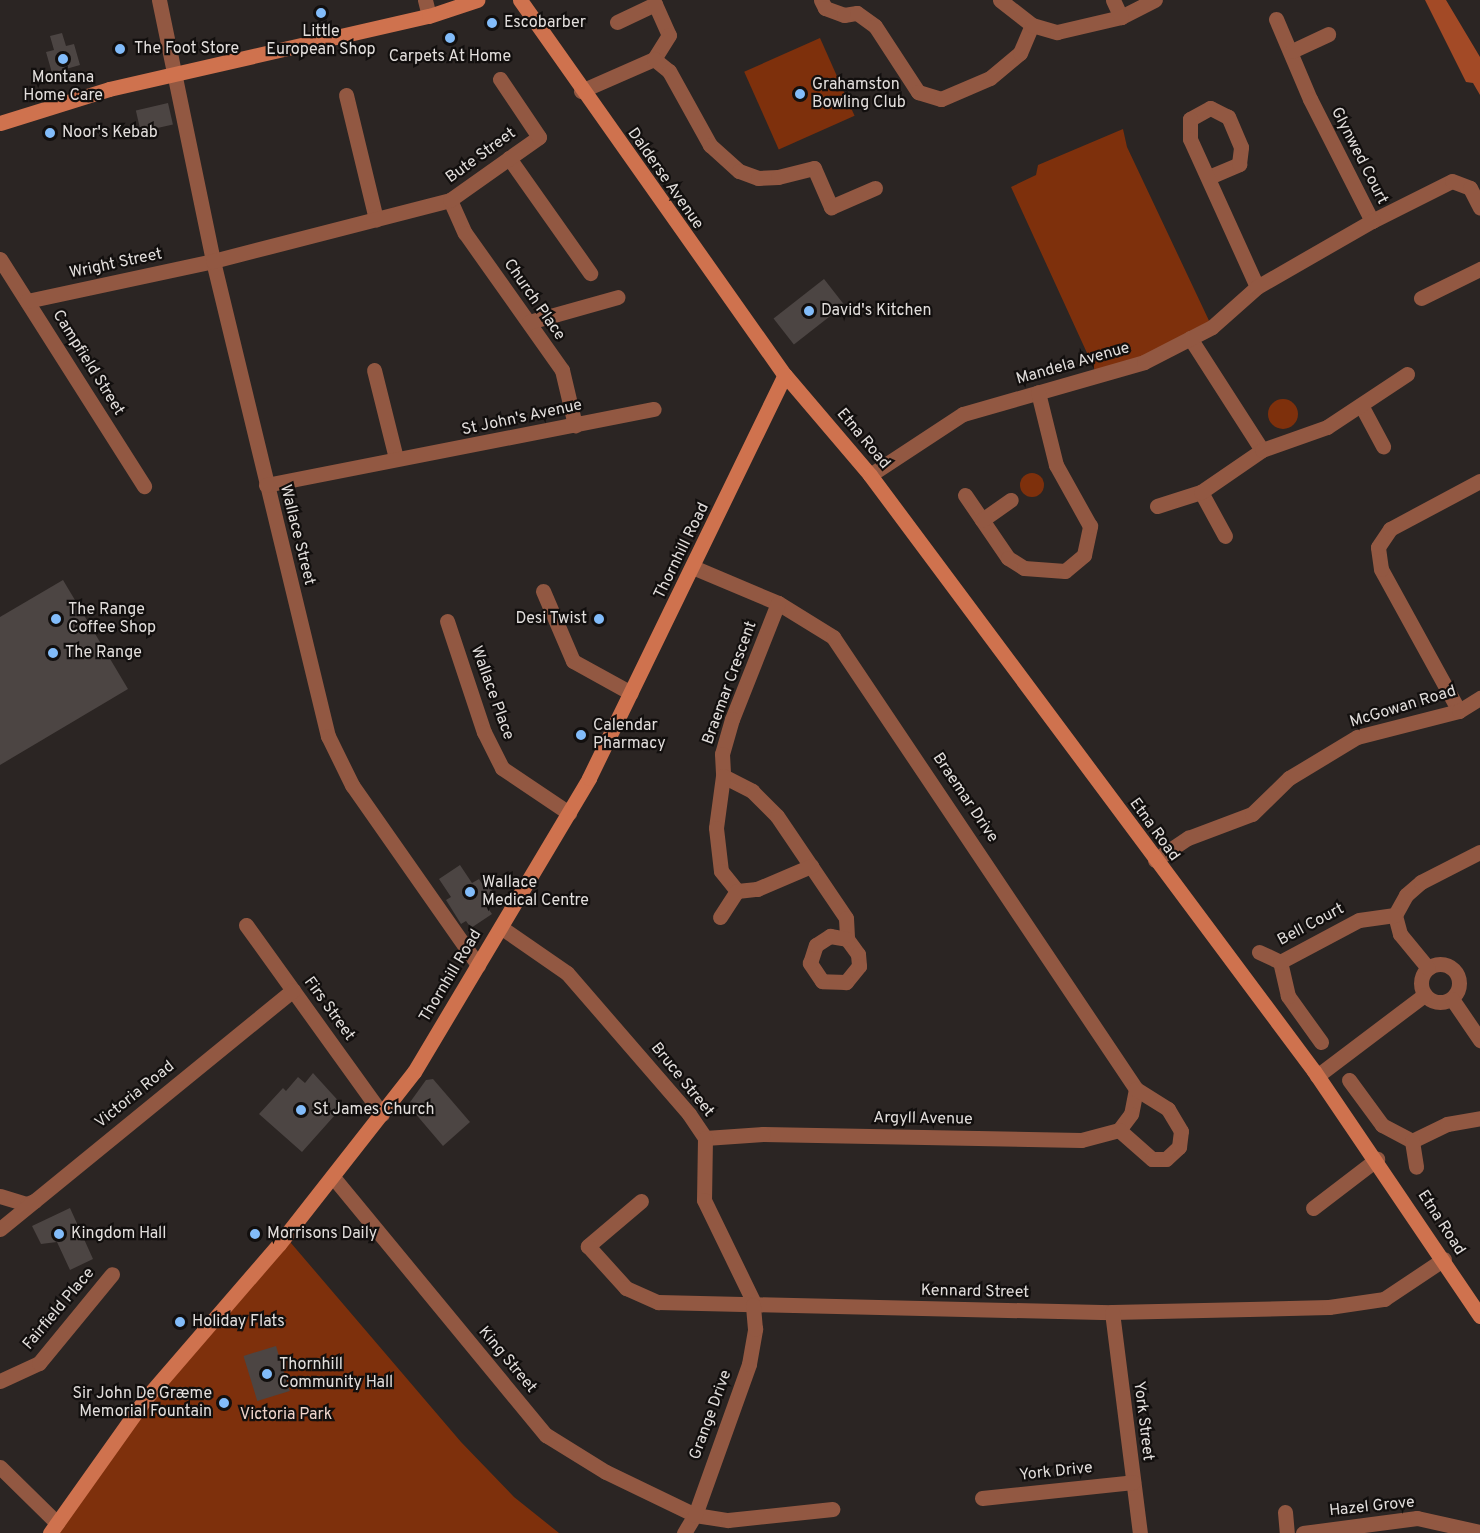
<!DOCTYPE html>
<meta charset="utf-8">
<style>
body{margin:0}
#map{position:relative;width:1480px;height:1533px;overflow:hidden;background:#2b2523;font-family:Overpass,sans-serif}
div>[style]{position:absolute}
[style*='--x']{left:calc(var(--x)*1px);top:calc(var(--y)*1px);width:calc(var(--w)*1px);rotate:calc(var(--a)*1deg)}
.green>*{inset:0;background:#7e300c;transform-origin:0 0}
.round{border-radius:50%}
.water>*{inset:0;background:#a34a26}
.building>*{inset:0;background:#4c4543;transform-origin:0 0}
.street>*{height:15px;margin:-7.5px;padding:0 7.5px;transform-origin:7.5px;border-radius:7.5px;background:#925842}
.street>.ring{margin:-7.5px;padding:0;box-sizing:content-box;background:none;border:15px solid #925842;border-radius:50%}
.secondary>*{height:15px;margin:-7.5px;padding:0 7.5px;transform-origin:7.5px;border-radius:7.5px;background:#cf724e}
.dots>*{width:16px;height:16px;translate:-50% -50%;box-sizing:border-box;border:3px solid #120f0e;border-radius:50%}
span{translate:-50% -50%;white-space:nowrap;text-align:center;line-height:1.15;-webkit-text-stroke:4.5px #120f0e;paint-order:stroke}
.poi-label{font-size:16px;color:#e2dedc}
.left{translate:0 -50%;text-align:left}
.right{translate:-100% -50%;text-align:right}
.street-label{font-size:16px;color:#e2dedc}
.park-label{font-size:16px;color:#eed4cb}
</style>
<div id="map">
<div class="green">
<div style="left:820px;top:38px;width:85px;height:83px;rotate:66deg"></div>
<div style="clip-path:polygon(1123px 129px,1127px 147px,1212px 327px,1098px 377px,1011px 187px,1036px 175px,1038px 165px)"></div>
<div class="round" style="left:1268px;top:399px;width:30px;height:30px"></div>
<div class="round" style="left:1020px;top:473px;width:24px;height:24px"></div>
<div style="clip-path:polygon(285px 1236px,461px 1442px,514px 1497px,559px 1533px,50px 1533px)"></div>
</div>
<div class="water">
<div style="clip-path:polygon(1425px 0,1446px 0,1480px 57px,1480px 95px,1473px 83px,1466px 82px)"></div>
</div>
<div class="building">
<div style="clip-path:polygon(62px 33px,66px 46px,74px 44px,80px 65px,52px 73px,46px 52px,54px 50px,50px 36px)"></div>
<div style="left:168px;top:103px;width:22px;height:33px;rotate:77deg"></div>
<div style="left:824px;top:279px;width:33px;height:64px;rotate:52deg"></div>
<div style="clip-path:polygon(63px 580px,128px 689px,0 765px,0 617px)"></div>
<div style="clip-path:polygon(460px 865px,472px 883px,479px 879px,484px 887px,488px 884px,498px 901px,487px 907px,492px 914px,471px 928px,466px 921px,461px 924px,446px 900px,451px 897px,439px 879px)"></div>
<div style="clip-path:polygon(313px 1073px,343px 1106px,302px 1152px,259px 1114px,283px 1088px,286px 1091px,298px 1077px,305px 1083px)"></div>
<div style="clip-path:polygon(433px 1079px,470px 1122px,443px 1146px,408px 1105px,426px 1080px)"></div>
<div style="clip-path:polygon(70px 1208px,93px 1259px,70px 1270px,57px 1242px,41px 1244px,32px 1226px)"></div>
<div style="left:276px;top:1346px;width:47px;height:34px;rotate:73deg"></div>
</div>
<div class="street">
<div style="--x:159;--y:0;--w:267;--a:78.3"></div>
<div style="--x:213;--y:261;--w:489;--a:76.4"></div>
<div style="--x:328;--y:736;--w:55;--a:63.9"></div>
<div style="--x:352;--y:785;--w:220;--a:55"></div>
<div style="--x:425;--y:0;--w:16;--a:76"></div>
<div style="--x:821;--y:0;--w:9;--a:63"></div>
<div style="--x:825;--y:8;--w:20;--a:20"></div>
<div style="--x:844;--y:15;--w:13;--a:-9"></div>
<div style="--x:857;--y:13;--w:22;--a:36"></div>
<div style="--x:875;--y:26;--w:79;--a:56.9"></div>
<div style="--x:918;--y:92;--w:24;--a:17"></div>
<div style="--x:941;--y:99;--w:53;--a:-23.2"></div>
<div style="--x:990;--y:78;--w:39;--a:-40"></div>
<div style="--x:1020;--y:53;--w:30;--a:-67"></div>
<div style="--x:1000;--y:0;--w:41;--a:38"></div>
<div style="--x:1032;--y:25;--w:26;--a:16"></div>
<div style="--x:1057;--y:32;--w:66;--a:-13.2"></div>
<div style="--x:1121;--y:17;--w:38;--a:-27"></div>
<div style="--x:1113;--y:0;--w:19;--a:65"></div>
<div style="--x:1276;--y:19;--w:87;--a:67"></div>
<div style="--x:1310;--y:99;--w:137;--a:63.1"></div>
<div style="--x:1372;--y:221;--w:89;--a:-26.6"></div>
<div style="--x:1452;--y:181;--w:19;--a:21"></div>
<div style="--x:1470;--y:188;--w:22;--a:63"></div>
<div style="--x:617;--y:22;--w:42;--a:-25.3"></div>
<div style="--x:655;--y:4;--w:34;--a:66"></div>
<div style="--x:669;--y:35;--w:28;--a:122"></div>
<div style="--x:1292;--y:51;--w:40;--a:-25"></div>
<div style="--x:581;--y:91;--w:80;--a:-23.7"></div>
<div style="--x:654;--y:59;--w:19;--a:39"></div>
<div style="--x:669;--y:71;--w:85;--a:61"></div>
<div style="--x:710;--y:145;--w:39;--a:42"></div>
<div style="--x:739;--y:171;--w:20;--a:20"></div>
<div style="--x:758;--y:178;--w:20;--a:-3"></div>
<div style="--x:778;--y:177;--w:37;--a:-14"></div>
<div style="--x:814;--y:168;--w:43;--a:66.4"></div>
<div style="--x:831;--y:207;--w:48;--a:-23.4"></div>
<div style="--x:346;--y:95;--w:128;--a:76.4"></div>
<div style="--x:509;--y:158;--w:141;--a:54.8"></div>
<div style="--x:1209;--y:177;--w:33;--a:-23"></div>
<div style="--x:1239;--y:164;--w:17;--a:-83"></div>
<div style="--x:1241;--y:147;--w:33;--a:-113"></div>
<div style="--x:1228;--y:117;--w:20;--a:-153"></div>
<div style="--x:1210;--y:108;--w:23;--a:151"></div>
<div style="--x:1190;--y:119;--w:20;--a:90"></div>
<div style="--x:1190;--y:139;--w:162;--a:65.6"></div>
<div style="--x:450;--y:200;--w:36;--a:66"></div>
<div style="--x:465;--y:233;--w:168;--a:54.7"></div>
<div style="--x:562;--y:370;--w:57;--a:76.7"></div>
<div style="--x:0;--y:259;--w:269;--a:57.6"></div>
<div style="--x:1421;--y:298;--w:66;--a:-26.2"></div>
<div style="--x:27;--y:301;--w:190;--a:-12.1"></div>
<div style="--x:213;--y:261;--w:245;--a:-14.4"></div>
<div style="--x:450;--y:200;--w:109;--a:-35.3"></div>
<div style="--x:539;--y:137;--w:70;--a:-123.9"></div>
<div style="--x:529;--y:322;--w:92;--a:-15.7"></div>
<div style="--x:1190;--y:338;--w:133;--a:57.3"></div>
<div style="--x:374;--y:370;--w:91;--a:76"></div>
<div style="--x:1361;--y:405;--w:47;--a:61.8"></div>
<div style="--x:870;--y:475;--w:111;--a:-33.3"></div>
<div style="--x:963;--y:414;--w:188;--a:-16"></div>
<div style="--x:1144;--y:362;--w:76;--a:-27.2"></div>
<div style="--x:1212;--y:327;--w:60;--a:-41.6"></div>
<div style="--x:1257;--y:287;--w:133;--a:-29.9"></div>
<div style="--x:266;--y:485;--w:395;--a:-11.1"></div>
<div style="--x:1201;--y:492;--w:50;--a:61.4"></div>
<div style="--x:965;--y:495;--w:76;--a:55.7"></div>
<div style="--x:1008;--y:558;--w:19;--a:32"></div>
<div style="--x:1024;--y:568;--w:41;--a:4.2"></div>
<div style="--x:1065;--y:571;--w:25;--a:-40"></div>
<div style="--x:1084;--y:555;--w:30;--a:-78"></div>
<div style="--x:1090;--y:526;--w:70;--a:-119.1"></div>
<div style="--x:1056;--y:465;--w:75;--a:-103.9"></div>
<div style="--x:1157;--y:506;--w:46;--a:-17.7"></div>
<div style="--x:1201;--y:492;--w:74;--a:-34.5"></div>
<div style="--x:1262;--y:450;--w:69;--a:-19.5"></div>
<div style="--x:1327;--y:427;--w:96;--a:-33.5"></div>
<div style="--x:982;--y:520;--w:35;--a:-35"></div>
<div style="--x:695;--y:568;--w:90;--a:22.9"></div>
<div style="--x:778;--y:603;--w:65;--a:31.7"></div>
<div style="--x:833;--y:637;--w:544;--a:56.16"></div>
<div style="--x:1136;--y:1089;--w:25;--a:101"></div>
<div style="--x:1131;--y:1114;--w:20;--a:127"></div>
<div style="--x:1119;--y:1130;--w:39;--a:165"></div>
<div style="--x:1081;--y:1140;--w:318;--a:-178.9"></div>
<div style="--x:763;--y:1134;--w:58;--a:176.1"></div>
<div style="--x:543;--y:591;--w:76;--a:66.8"></div>
<div style="--x:573;--y:661;--w:66;--a:28.9"></div>
<div style="--x:778;--y:603;--w:125;--a:111.6"></div>
<div style="--x:732;--y:719;--w:36;--a:106"></div>
<div style="--x:722;--y:754;--w:22;--a:87"></div>
<div style="--x:723;--y:776;--w:33;--a:27"></div>
<div style="--x:752;--y:791;--w:35;--a:45"></div>
<div style="--x:777;--y:816;--w:123;--a:55.9"></div>
<div style="--x:846;--y:918;--w:21;--a:87"></div>
<div style="--x:847;--y:939;--w:19;--a:54"></div>
<div style="--x:858;--y:954;--w:12;--a:85"></div>
<div style="--x:859;--y:966;--w:21;--a:129"></div>
<div style="--x:846;--y:982;--w:24;--a:-178"></div>
<div style="--x:822;--y:981;--w:22;--a:-124"></div>
<div style="--x:810;--y:963;--w:19;--a:-72"></div>
<div style="--x:816;--y:945;--w:17;--a:-33"></div>
<div style="--x:830;--y:936;--w:17;--a:10"></div>
<div style="--x:447;--y:621;--w:117;--a:71.6"></div>
<div style="--x:484;--y:732;--w:40;--a:63.4"></div>
<div style="--x:502;--y:768;--w:81;--a:33.9"></div>
<div style="--x:1459;--y:711;--w:162;--a:-118.8"></div>
<div style="--x:1381;--y:569;--w:22;--a:-98"></div>
<div style="--x:1378;--y:547;--w:22;--a:-56"></div>
<div style="--x:1390;--y:529;--w:102;--a:-28.1"></div>
<div style="--x:723;--y:776;--w:52;--a:97.7"></div>
<div style="--x:716;--y:828;--w:43;--a:83.4"></div>
<div style="--x:721;--y:871;--w:26;--a:51"></div>
<div style="--x:737;--y:891;--w:20;--a:-6"></div>
<div style="--x:757;--y:889;--w:59;--a:-23.1"></div>
<div style="--x:1155;--y:860;--w:40;--a:-34"></div>
<div style="--x:1188;--y:838;--w:68;--a:-20.6"></div>
<div style="--x:1252;--y:814;--w:52;--a:-44.2"></div>
<div style="--x:1289;--y:778;--w:79;--a:-31.1"></div>
<div style="--x:1357;--y:737;--w:105;--a:-14.3"></div>
<div style="--x:1459;--y:711;--w:25;--a:-32"></div>
<div style="--x:720;--y:917;--w:31;--a:-57"></div>
<div style="--x:246;--y:925;--w:233;--a:54.3"></div>
<div style="--x:502;--y:928;--w:79;--a:34.7"></div>
<div style="--x:567;--y:973;--w:186;--a:49.1"></div>
<div style="--x:689;--y:1114;--w:29;--a:56"></div>
<div style="--x:705;--y:1138;--w:62;--a:90.9"></div>
<div style="--x:704;--y:1200;--w:112;--a:64.1"></div>
<div style="--x:1259;--y:952;--w:23;--a:25"></div>
<div class="ring" style="left:1421px;top:964px;width:23px;height:23px"></div>
<div style="--x:1428;--y:968;--w:44;--a:-129.5"></div>
<div style="--x:1400;--y:934;--w:20;--a:-105"></div>
<div style="--x:1395;--y:915;--w:23;--a:-61"></div>
<div style="--x:1406;--y:895;--w:20;--a:-41"></div>
<div style="--x:1421;--y:882;--w:66;--a:-27"></div>
<div style="--x:1452;--y:999;--w:50;--a:55.7"></div>
<div style="--x:1321;--y:1042;--w:57;--a:-125.7"></div>
<div style="--x:1288;--y:996;--w:35;--a:-103"></div>
<div style="--x:1280;--y:962;--w:89;--a:-28"></div>
<div style="--x:1359;--y:920;--w:36;--a:-8"></div>
<div style="--x:1317;--y:1076;--w:134;--a:-37.1"></div>
<div style="--x:1349;--y:1080;--w:56;--a:53.7"></div>
<div style="--x:1382;--y:1125;--w:34;--a:28"></div>
<div style="--x:1412;--y:1141;--w:39;--a:-26"></div>
<div style="--x:1447;--y:1124;--w:34;--a:-10"></div>
<div style="--x:1119;--y:1130;--w:44;--a:41.3"></div>
<div style="--x:1152;--y:1159;--w:14;--a:0"></div>
<div style="--x:1166;--y:1159;--w:18;--a:-43"></div>
<div style="--x:1179;--y:1147;--w:16;--a:-83"></div>
<div style="--x:1181;--y:1131;--w:26;--a:-121"></div>
<div style="--x:1168;--y:1109;--w:38;--a:-148"></div>
<div style="--x:1412;--y:1141;--w:26;--a:81"></div>
<div style="--x:333;--y:1177;--w:335;--a:50.5"></div>
<div style="--x:546;--y:1435;--w:70;--a:31.7"></div>
<div style="--x:606;--y:1472;--w:99;--a:25.8"></div>
<div style="--x:695;--y:1515;--w:33;--a:9"></div>
<div style="--x:728;--y:1520;--w:105;--a:-6"></div>
<div style="--x:0;--y:1196;--w:28;--a:17"></div>
<div style="--x:27;--y:1204;--w:8;--a:-23"></div>
<div style="--x:641;--y:1201;--w:70;--a:139.7"></div>
<div style="--x:588;--y:1246;--w:57;--a:47.9"></div>
<div style="--x:626;--y:1288;--w:35;--a:24"></div>
<div style="--x:658;--y:1302;--w:454;--a:1.3"></div>
<div style="--x:1112;--y:1312;--w:217;--a:-1.3"></div>
<div style="--x:1329;--y:1307;--w:56;--a:-8.3"></div>
<div style="--x:1384;--y:1299;--w:72;--a:-33.7"></div>
<div style="--x:1313;--y:1208;--w:81;--a:-37.4"></div>
<div style="--x:0;--y:1229;--w:378;--a:-39.2"></div>
<div style="--x:1112;--y:1312;--w:223;--a:82.8"></div>
<div style="--x:0;--y:1381;--w:43;--a:-24.8"></div>
<div style="--x:39;--y:1363;--w:115;--a:-50.6"></div>
<div style="--x:0;--y:1467;--w:80;--a:44.5"></div>
<div style="--x:982;--y:1498;--w:152;--a:-6"></div>
<div style="--x:1285;--y:1512;--w:21;--a:85"></div>
<div style="--x:684;--y:1533;--w:21;--a:-59"></div>
<div style="--x:695;--y:1515;--w:160;--a:-70.3"></div>
<div style="--x:749;--y:1364;--w:36;--a:-80"></div>
<div style="--x:755;--y:1329;--w:24;--a:-95"></div>
<div style="--x:1303;--y:1533;--w:115;--a:-7.5"></div>
<div style="--x:1417;--y:1518;--w:65;--a:12.5"></div>
</div>
<div class="secondary">
<div style="--x:520;--y:0;--w:459;--a:54.8"></div>
<div style="--x:785;--y:375;--w:131;--a:49.6"></div>
<div style="--x:870;--y:475;--w:743;--a:53.32"></div>
<div style="--x:1314;--y:1071;--w:296;--a:55.9"></div>
<div style="--x:0;--y:123;--w:114;--a:-17.3"></div>
<div style="--x:109;--y:89;--w:328;--a:-12.9"></div>
<div style="--x:429;--y:16;--w:51;--a:-18.4"></div>
<div style="--x:50;--y:1533;--w:166;--a:-54.6"></div>
<div style="--x:146;--y:1398;--w:203;--a:-49.2"></div>
<div style="--x:279;--y:1244;--w:219;--a:-51.9"></div>
<div style="--x:414;--y:1072;--w:342;--a:-59.2"></div>
<div style="--x:589;--y:778;--w:448;--a:-64.1"></div>
</div>
<div class="dots">
<div style="left:321px;top:13px;background:#82bcfa"></div>
<div style="left:492px;top:23px;background:#82bcfa"></div>
<div style="left:450px;top:38px;background:#82bcfa"></div>
<div style="left:120px;top:49px;background:#82bcfa"></div>
<div style="left:63px;top:59px;background:#82bcfa"></div>
<div style="left:800px;top:94px;background:#82bcfa"></div>
<div style="left:50px;top:133px;background:#82bcfa"></div>
<div style="left:809px;top:311px;background:#82bcfa"></div>
<div style="left:56px;top:619px;background:#82bcfa"></div>
<div style="left:599px;top:619px;background:#82bcfa"></div>
<div style="left:53px;top:653px;background:#82bcfa"></div>
<div style="left:581px;top:735px;background:#82bcfa"></div>
<div style="left:470px;top:892px;background:#82bcfa"></div>
<div style="left:301px;top:1110px;background:#82bcfa"></div>
<div style="left:59px;top:1234px;background:#82bcfa"></div>
<div style="left:255px;top:1234px;background:#82bcfa"></div>
<div style="left:180px;top:1322px;background:#82bcfa"></div>
<div style="left:267px;top:1374px;background:#82bcfa"></div>
<div style="left:224px;top:1403px;background:#82bcfa"></div>
</div>
<div class="poi-label">
<span class="left" style="left:504px;top:23px">Escobarber</span>
<span style="left:321px;top:41px">Little<br>European Shop</span>
<span class="left" style="left:134px;top:49px">The Foot Store</span>
<span style="left:450px;top:57px">Carpets At Home</span>
<span style="left:63px;top:87px">Montana<br>Home Care</span>
<span class="left" style="left:812px;top:94px">Grahamston<br>Bowling Club</span>
<span class="left" style="left:62px;top:133px">Noor's Kebab</span>
<span class="left" style="left:821px;top:311px">David's Kitchen</span>
<span class="left" style="left:68px;top:619px">The Range<br>Coffee Shop</span>
<span class="right" style="left:587px;top:619px">Desi Twist</span>
<span class="left" style="left:65px;top:653px">The Range</span>
<span class="left" style="left:593px;top:735px">Calendar<br>Pharmacy</span>
<span class="left" style="left:482px;top:892px">Wallace<br>Medical Centre</span>
<span class="left" style="left:313px;top:1110px">St James Church</span>
<span class="left" style="left:71px;top:1234px">Kingdom Hall</span>
<span class="left" style="left:267px;top:1234px">Morrisons Daily</span>
<span class="left" style="left:192px;top:1322px">Holiday Flats</span>
<span class="left" style="left:279px;top:1374px">Thornhill<br>Community Hall</span>
<span class="right" style="left:212px;top:1403px">Sir John De Græme<br>Memorial Fountain</span>
</div>
<div class="street-label">
<span style="left:481px;top:156px;rotate:-36deg">Bute Street</span>
<span style="left:1359px;top:156px;rotate:63deg">Glynwed Court</span>
<span style="left:665px;top:179px;rotate:55deg">Dalderse Avenue</span>
<span style="left:116px;top:264px;rotate:-12deg">Wright Street</span>
<span style="left:534px;top:300px;rotate:55deg">Church Place</span>
<span style="left:88px;top:363px;rotate:58deg">Campfield Street</span>
<span style="left:1073px;top:364px;rotate:-16deg">Mandela Avenue</span>
<span style="left:522px;top:418px;rotate:-12deg">St John's Avenue</span>
<span style="left:863px;top:439px;rotate:50deg">Etna Road</span>
<span style="left:297px;top:535px;rotate:76deg">Wallace Street</span>
<span style="left:682px;top:551px;rotate:-64deg">Thornhill Road</span>
<span style="left:730px;top:683px;rotate:-70deg">Braemar Crescent</span>
<span style="left:492px;top:693px;rotate:70deg">Wallace Place</span>
<span style="left:1403px;top:707px;rotate:-17deg">McGowan Road</span>
<span style="left:965px;top:798px;rotate:56deg">Braemar Drive</span>
<span style="left:1154px;top:830px;rotate:54deg">Etna Road</span>
<span style="left:1311px;top:925px;rotate:-28deg">Bell Court</span>
<span style="left:451px;top:976px;rotate:-59deg">Thornhill Road</span>
<span style="left:329px;top:1009px;rotate:54deg">Firs Street</span>
<span style="left:682px;top:1080px;rotate:51deg">Bruce Street</span>
<span style="left:135px;top:1095px;rotate:-39deg">Victoria Road</span>
<span style="left:923px;top:1119px;rotate:1deg">Argyll Avenue</span>
<span style="left:1441px;top:1223px;rotate:57deg">Etna Road</span>
<span style="left:975px;top:1292px;rotate:1deg">Kennard Street</span>
<span style="left:59px;top:1309px;rotate:-50deg">Fairfield Place</span>
<span style="left:507px;top:1360px;rotate:50deg">King Street</span>
<span style="left:711px;top:1415px;rotate:-70deg">Grange Drive</span>
<span style="left:1143px;top:1421px;rotate:83deg">York Street</span>
<span style="left:1056px;top:1472px;rotate:-6deg">York Drive</span>
<span style="left:1372px;top:1507px;rotate:-6deg">Hazel Grove</span>
</div>
<div class="park-label">
<span style="left:286px;top:1415px">Victoria Park</span>
</div>
</div>
